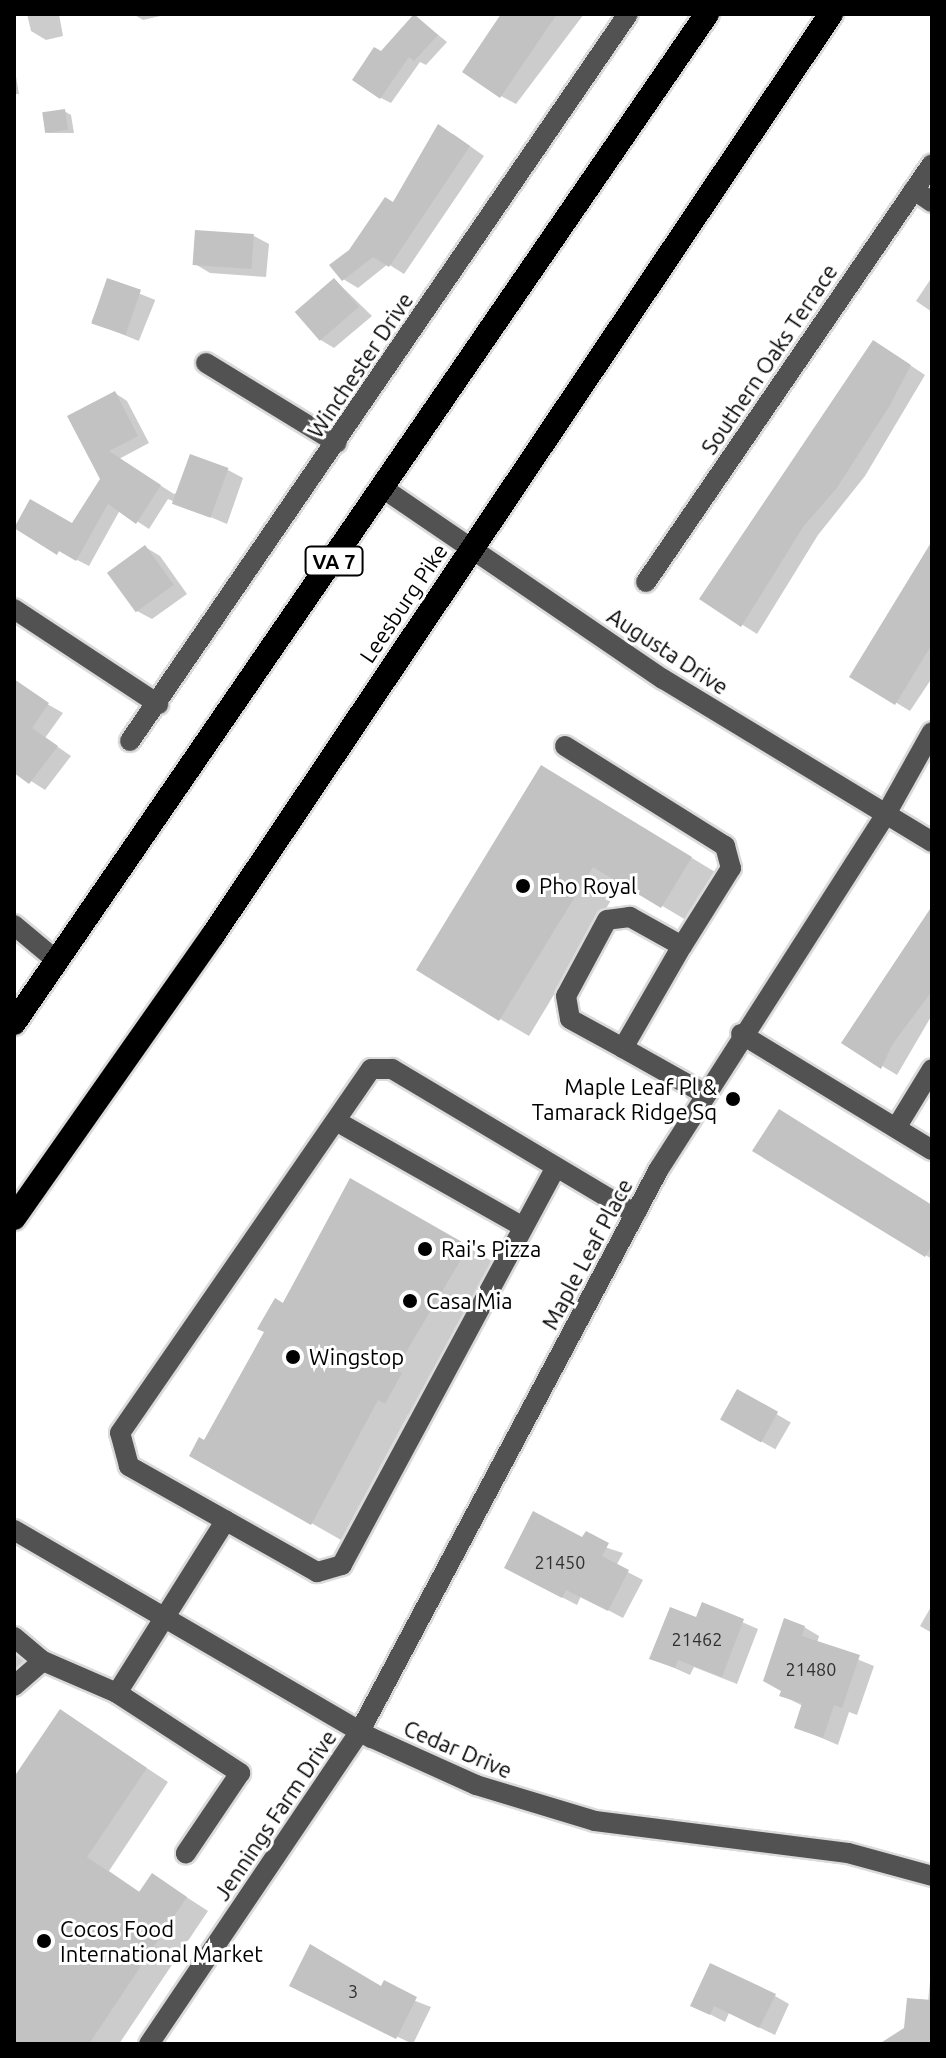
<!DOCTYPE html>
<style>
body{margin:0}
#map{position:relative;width:946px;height:2058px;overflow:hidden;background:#fff;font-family:Ubuntu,sans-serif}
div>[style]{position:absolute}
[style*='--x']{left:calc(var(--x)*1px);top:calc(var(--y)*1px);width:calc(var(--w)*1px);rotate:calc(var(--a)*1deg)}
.shadow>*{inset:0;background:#0003;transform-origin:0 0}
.building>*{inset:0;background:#c2c2c2;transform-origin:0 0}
.roads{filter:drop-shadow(2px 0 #dbdbdb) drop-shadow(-2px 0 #dbdbdb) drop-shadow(0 2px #dbdbdb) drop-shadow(0 -2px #dbdbdb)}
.minor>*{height:20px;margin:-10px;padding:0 10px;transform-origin:10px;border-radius:10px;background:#525252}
.highway>*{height:24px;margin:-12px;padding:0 12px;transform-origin:12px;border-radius:12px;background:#000}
.dots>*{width:22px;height:22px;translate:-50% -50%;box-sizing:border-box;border:4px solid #fff;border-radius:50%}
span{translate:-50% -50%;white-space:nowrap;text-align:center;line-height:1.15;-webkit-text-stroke:6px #fff;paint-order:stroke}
.number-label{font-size:18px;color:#303030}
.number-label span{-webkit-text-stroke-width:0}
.shield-label span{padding:2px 6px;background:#fff;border:2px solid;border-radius:6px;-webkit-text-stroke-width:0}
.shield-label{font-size:20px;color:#000;font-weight:700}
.street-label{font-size:22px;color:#000}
.poi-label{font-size:22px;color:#000}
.left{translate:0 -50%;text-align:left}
.right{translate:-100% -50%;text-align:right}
.frame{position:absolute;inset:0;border:16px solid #000;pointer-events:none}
</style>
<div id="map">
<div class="shadow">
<div style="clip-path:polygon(27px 14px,59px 14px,63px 36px,46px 40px,31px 31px)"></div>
<div style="clip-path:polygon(133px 14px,169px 14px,143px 20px)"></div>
<div style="clip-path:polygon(507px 14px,584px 14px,516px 104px,501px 96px)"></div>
<div style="clip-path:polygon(415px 16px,447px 42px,426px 65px,420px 62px,391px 103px,381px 98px,382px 53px)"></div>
<div style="clip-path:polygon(14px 65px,19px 94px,14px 94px)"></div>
<div style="clip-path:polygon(64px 111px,71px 115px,74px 133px,47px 133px)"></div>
<div style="clip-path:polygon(453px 134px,484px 156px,404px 274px,388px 264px,358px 288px,343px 279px,394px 204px)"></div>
<div style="clip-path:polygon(254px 236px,269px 244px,266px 277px,210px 273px,195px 264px)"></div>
<div style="clip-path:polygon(932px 277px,932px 312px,916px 301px)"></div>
<div style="clip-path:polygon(335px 280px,372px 316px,334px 348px,319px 339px)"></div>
<div style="left:108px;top:281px;width:51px;height:44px;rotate:22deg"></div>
<div style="clip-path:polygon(889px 351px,925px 375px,865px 476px,818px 535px,757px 634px,702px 599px)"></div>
<div style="clip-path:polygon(115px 393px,127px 401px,149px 443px,119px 459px,174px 494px,228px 470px,243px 478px,227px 524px,168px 499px,149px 529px,120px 510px,89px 566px,16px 529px,31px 502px,73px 525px,102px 479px)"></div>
<div style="clip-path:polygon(145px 547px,160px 556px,187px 594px,152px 619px,137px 611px)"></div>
<div style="clip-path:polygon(932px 547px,932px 678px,910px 711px,852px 676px)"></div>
<div style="clip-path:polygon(14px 685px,63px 713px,45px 738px,71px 756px,45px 790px,14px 770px)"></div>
<div style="clip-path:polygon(570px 784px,720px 875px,691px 923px,622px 882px,529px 1036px,500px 1019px)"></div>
<div style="clip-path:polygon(932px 932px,932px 1015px,897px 1075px,844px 1043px)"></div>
<div style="clip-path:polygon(755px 1150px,932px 1205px,932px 1259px)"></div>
<div style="clip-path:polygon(351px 1181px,497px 1264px,424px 1388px,430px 1391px,415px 1419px,408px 1415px,341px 1540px,192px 1455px,205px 1442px)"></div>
<div style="left:738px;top:1392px;width:61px;height:31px;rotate:30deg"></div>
<div style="clip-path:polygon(583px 1540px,623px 1553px,616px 1566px,643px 1580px,623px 1618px,581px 1596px,577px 1605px,521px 1576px)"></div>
<div style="clip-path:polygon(703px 1605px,758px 1629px,737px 1684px,694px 1667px,690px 1675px,652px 1658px,697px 1619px)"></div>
<div style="clip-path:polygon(932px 1605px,932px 1633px,920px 1626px)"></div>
<div style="clip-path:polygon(804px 1627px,819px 1636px,817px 1643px,874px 1666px,857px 1715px,849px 1712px,838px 1745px,796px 1727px,803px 1706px,781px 1695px)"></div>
<div style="clip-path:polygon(14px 1653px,36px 1669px,14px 1700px)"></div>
<div style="clip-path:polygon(60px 1711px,168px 1782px,109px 1871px,141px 1893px,174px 1889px,208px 1911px,119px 2044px,14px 2044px,14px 1781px)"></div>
<div style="clip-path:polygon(930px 1981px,932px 2044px,905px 2044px,906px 2029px,928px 2002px)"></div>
<div style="clip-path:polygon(382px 1988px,431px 2007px,413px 2044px,306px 1994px)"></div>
<div style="clip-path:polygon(775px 1996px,789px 2004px,775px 2035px,729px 2013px,725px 2022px,692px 2005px)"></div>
</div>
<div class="building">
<div style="clip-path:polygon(414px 14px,438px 35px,414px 61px,409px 57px,380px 99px,352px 80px,374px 47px,381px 51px)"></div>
<div style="clip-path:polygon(501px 14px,557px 14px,500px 98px,462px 72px)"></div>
<div style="left:65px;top:109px;width:21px;height:23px;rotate:82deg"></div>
<div style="clip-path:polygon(438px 124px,470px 146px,389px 267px,373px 257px,342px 281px,329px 265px,349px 250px,385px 197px,393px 202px)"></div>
<div style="left:195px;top:230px;width:59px;height:35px;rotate:4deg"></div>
<div style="left:107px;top:278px;width:36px;height:48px;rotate:19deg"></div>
<div style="left:334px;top:278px;width:38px;height:52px;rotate:49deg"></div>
<div style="clip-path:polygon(873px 340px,911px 365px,889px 407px,836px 489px,803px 527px,741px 627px,699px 599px)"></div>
<div style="clip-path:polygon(115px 391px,138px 436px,109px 451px,161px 485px,136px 524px,108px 504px,76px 561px,59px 551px,57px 555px,14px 528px,30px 499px,72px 523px,100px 479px,67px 416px)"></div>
<div style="left:190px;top:454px;width:41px;height:53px;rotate:20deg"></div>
<div style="clip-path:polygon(932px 541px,932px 644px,895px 705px,849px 677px)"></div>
<div style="left:145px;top:545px;width:49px;height:47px;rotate:54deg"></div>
<div style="clip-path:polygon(14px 679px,49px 703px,32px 728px,58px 746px,29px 784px,14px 773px)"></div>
<div style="clip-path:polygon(541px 765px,692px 857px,661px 908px,593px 867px,499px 1021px,416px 970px)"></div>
<div style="clip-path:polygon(932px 906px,932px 991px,892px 1045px,881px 1069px,841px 1043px)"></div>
<div style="clip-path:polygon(779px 1109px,932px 1205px,932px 1245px,925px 1257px,752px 1151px)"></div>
<div style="clip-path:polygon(350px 1178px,469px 1246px,396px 1369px,402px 1373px,385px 1404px,378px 1400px,311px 1525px,189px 1456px,199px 1437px,204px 1440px,264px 1332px,257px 1329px,275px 1298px,283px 1303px)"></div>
<div style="left:737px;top:1389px;width:47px;height:35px;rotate:29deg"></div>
<div style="clip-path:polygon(533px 1511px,582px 1537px,586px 1531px,609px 1543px,602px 1556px,629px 1570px,608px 1611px,566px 1590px,562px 1598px,504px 1568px)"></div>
<div style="clip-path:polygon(702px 1602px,744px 1619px,722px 1677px,678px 1660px,675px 1668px,649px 1659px,670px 1607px,696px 1617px)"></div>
<div style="clip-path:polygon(784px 1618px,805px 1626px,802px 1636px,860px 1655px,842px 1708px,834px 1705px,823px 1738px,794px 1728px,802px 1703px,779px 1696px,781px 1691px,763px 1681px)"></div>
<div style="clip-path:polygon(60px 1709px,147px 1768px,87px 1857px,139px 1892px,152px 1873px,187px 1897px,89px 2044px,14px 2044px,14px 1777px)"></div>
<div style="clip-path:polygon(310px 1944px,381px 1986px,384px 1980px,417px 1997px,396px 2039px,289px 1986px)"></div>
<div style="clip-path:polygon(710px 1963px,776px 1994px,759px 2028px,714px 2006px,710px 2015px,690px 2006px)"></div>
<div style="clip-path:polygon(907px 1998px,932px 2000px,932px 2044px,879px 2044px,904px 2028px)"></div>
</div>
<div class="roads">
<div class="minor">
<div style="--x:914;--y:190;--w:22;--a:34"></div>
<div style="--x:206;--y:363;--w:153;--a:31.4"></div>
<div style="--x:384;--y:489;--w:338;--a:34.3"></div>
<div style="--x:663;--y:679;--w:315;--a:31.2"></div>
<div style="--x:646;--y:582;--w:506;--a:-55.62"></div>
<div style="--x:14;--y:609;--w:173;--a:33.4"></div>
<div style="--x:130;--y:741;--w:881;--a:-55.59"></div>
<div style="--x:565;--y:746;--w:189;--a:32"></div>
<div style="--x:725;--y:846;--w:23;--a:75"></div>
<div style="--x:731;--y:868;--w:92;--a:122.1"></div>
<div style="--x:14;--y:925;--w:56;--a:39.9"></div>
<div style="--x:741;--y:1034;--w:223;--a:31.3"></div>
<div style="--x:623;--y:1048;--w:118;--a:-60"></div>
<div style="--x:682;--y:946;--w:60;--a:-150.9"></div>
<div style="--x:630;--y:917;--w:23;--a:173"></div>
<div style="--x:607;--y:920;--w:86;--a:118.3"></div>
<div style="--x:566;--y:996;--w:23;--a:80"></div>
<div style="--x:570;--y:1019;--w:60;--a:28.7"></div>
<div style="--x:623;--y:1048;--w:94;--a:29.3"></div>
<div style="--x:336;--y:1121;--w:215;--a:29.5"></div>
<div style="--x:896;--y:1128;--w:69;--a:-58.6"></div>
<div style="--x:556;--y:1167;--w:452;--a:118.3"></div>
<div style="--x:342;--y:1565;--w:26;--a:164"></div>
<div style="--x:317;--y:1572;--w:216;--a:-150.6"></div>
<div style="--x:129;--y:1466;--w:34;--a:-105"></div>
<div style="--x:120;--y:1433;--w:442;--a:-55.4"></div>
<div style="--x:371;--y:1069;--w:21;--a:0"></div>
<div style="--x:392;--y:1069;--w:283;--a:30.8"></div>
<div style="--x:14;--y:1530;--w:414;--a:30.2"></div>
<div style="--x:372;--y:1738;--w:114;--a:24.3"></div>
<div style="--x:476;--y:1785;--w:124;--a:16.8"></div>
<div style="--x:595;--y:1821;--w:255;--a:7.2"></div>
<div style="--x:848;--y:1853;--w:87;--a:15.3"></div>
<div style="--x:14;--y:1637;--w:38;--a:40"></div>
<div style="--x:14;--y:1686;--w:38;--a:-41"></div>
<div style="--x:43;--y:1661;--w:81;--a:23.4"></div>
<div style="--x:117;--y:1693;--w:204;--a:-57.8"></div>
<div style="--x:117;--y:1693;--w:147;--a:33"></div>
<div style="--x:240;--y:1773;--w:97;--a:124"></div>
<div style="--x:149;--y:2044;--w:377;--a:-56"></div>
<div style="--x:360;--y:1731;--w:637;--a:-61.99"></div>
<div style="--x:659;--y:1169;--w:419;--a:-57.4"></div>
<div style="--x:885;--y:816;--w:96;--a:-60.8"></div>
</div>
<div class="highway">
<div style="--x:14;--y:1023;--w:1224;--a:-55.52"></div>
<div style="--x:14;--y:1218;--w:346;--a:-54.9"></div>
<div style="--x:213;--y:935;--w:1109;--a:-56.14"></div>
</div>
</div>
<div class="dots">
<div style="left:523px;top:886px;background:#000"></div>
<div style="left:733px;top:1099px;background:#000"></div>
<div style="left:425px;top:1249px;background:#000"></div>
<div style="left:410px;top:1301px;background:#000"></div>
<div style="left:293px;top:1357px;background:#000"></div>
<div style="left:44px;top:1941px;background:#000"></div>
</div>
<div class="number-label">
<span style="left:560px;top:1562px">21450</span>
<span style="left:697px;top:1639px">21462</span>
<span style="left:811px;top:1669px">21480</span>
<span style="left:353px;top:1991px">3</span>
</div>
<div class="shield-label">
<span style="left:334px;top:561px">VA 7</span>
</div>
<div class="street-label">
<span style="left:769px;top:359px;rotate:-56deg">Southern Oaks Terrace</span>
<span style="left:360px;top:365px;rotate:-56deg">Winchester Drive</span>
<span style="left:403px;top:603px;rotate:-56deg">Leesburg Pike</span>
<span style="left:668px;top:651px;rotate:33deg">Augusta Drive</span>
<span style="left:587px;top:1254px;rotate:-62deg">Maple Leaf Place</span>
<span style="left:458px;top:1749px;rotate:23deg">Cedar Drive</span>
<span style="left:275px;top:1815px;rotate:-56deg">Jennings Farm Drive</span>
</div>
<div class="poi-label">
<span class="left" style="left:539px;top:886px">Pho Royal</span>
<span class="right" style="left:717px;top:1099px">Maple Leaf Pl &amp;<br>Tamarack Ridge Sq</span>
<span class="left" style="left:441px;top:1249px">Rai's Pizza</span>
<span class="left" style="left:426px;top:1301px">Casa Mia</span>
<span class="left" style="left:309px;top:1357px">Wingstop</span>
<span class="left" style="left:60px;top:1941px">Cocos Food<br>International Market</span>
</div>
<div class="frame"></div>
</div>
